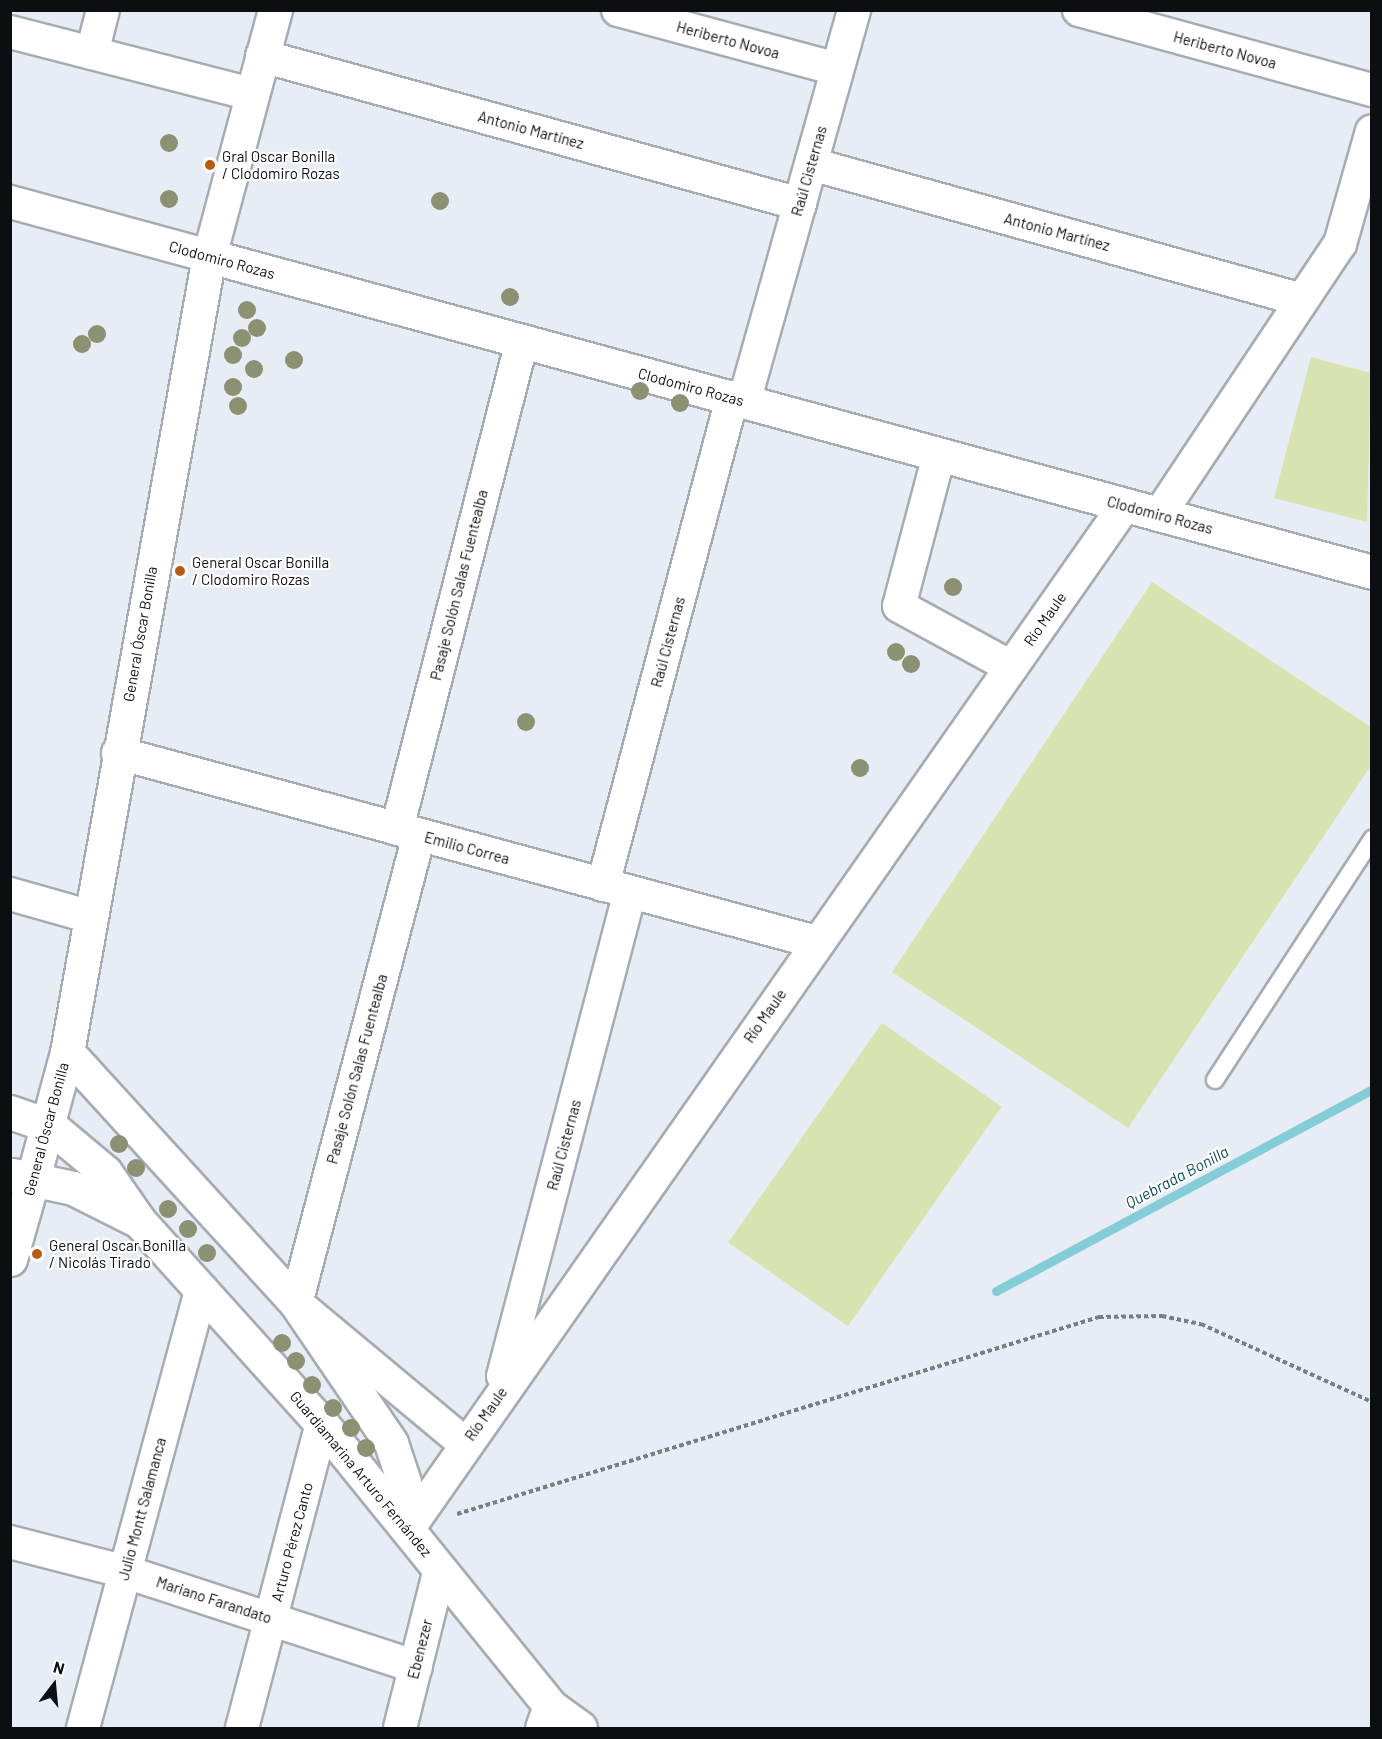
<!DOCTYPE html>
<meta charset="utf-8">
<style>
body{margin:0}
#map{position:relative;width:1382px;height:1739px;overflow:hidden;background:#e8ecf5;font-family:Barlow,sans-serif}
div>[style]{position:absolute}
[style*='--x']{left:calc(var(--x)*1px);top:calc(var(--y)*1px);width:calc(var(--w)*1px);rotate:calc(var(--a)*1deg)}
.green>*{inset:0;background:#d9e3b1;transform-origin:0 0}
.stream>*{height:9px;margin:-4.5px;padding:0 4.5px;transform-origin:4.5px;border-radius:4.5px;background:#84cdd7}
.path>*{height:4px;margin-top:-2px;transform-origin:0;background:repeating-linear-gradient(90deg,#7a7d83 0 4.5px,transparent 0 7.5px)}
.roads{filter:drop-shadow(2px 0 #a7abb3) drop-shadow(-2px 0 #a7abb3) drop-shadow(0 2px #a7abb3) drop-shadow(0 -2px #a7abb3)}
.service>*{height:16px;margin:-8px;padding:0 8px;transform-origin:8px;border-radius:8px;background:#fff}
.minor>*{height:32px;margin:-16px;padding:0 16px;transform-origin:16px;border-radius:16px;background:#fff}
.tertiary>*{height:33px;margin:-16.5px;padding:0 16.5px;transform-origin:16.5px;border-radius:16.5px;background:#fff}
.secondary>*{height:33px;margin:-16.5px;padding:0 16.5px;transform-origin:16.5px;border-radius:16.5px;background:#fff}
.trees>*{width:18px;height:18px;margin:-9px;border-radius:50%;background:#8b9172}
.dots>*{width:16px;height:16px;translate:-50% -50%;box-sizing:border-box;border:3px solid #fff;border-radius:50%}
span{translate:-50% -50%;white-space:nowrap;text-align:center;line-height:1.15;-webkit-text-stroke:4.5px #fff;paint-order:stroke}
.street-label{font-size:15px;color:#0c0e11}
.poi-label{font-size:15px;color:#0c0e11}
.left{translate:0 -50%;text-align:left}
.water-label{font-size:16px;color:#0c4e56;font-style:italic}
.frame{position:absolute;inset:0;border:12px solid #0c0e11;pointer-events:none}
.north{position:absolute;left:24px;top:1655px;width:60px;height:60px;-webkit-text-stroke:4px #fff;paint-order:stroke;rotate:16deg;font-size:16px;font-weight:700;line-height:24px;text-align:center;color:#0c0e11}
.north::after{content:'';display:block;margin:auto;width:21px;height:27px;background:#0c0e11;clip-path:polygon(50% 0,100% 100%,50% 72%,0 100%)}
</style>
<div id="map">
<div class="green">
<div style="clip-path:polygon(1311px 357px,1371px 373px,1367px 522px,1274px 498px)"></div>
<div style="clip-path:polygon(1152px 582px,1371px 727px,1372px 764px,1128px 1128px,892px 972px)"></div>
<div style="left:882px;top:1023px;width:146px;height:268px;rotate:35deg"></div>
</div>
<div class="stream">
<div style="--x:996;--y:1291;--w:427;--a:-28.2"></div>
</div>
<div class="path">
<div style="--x:457;--y:1514;--w:672;--a:-17.06"></div>
<div style="--x:1099;--y:1317;--w:63;--a:-0.9"></div>
<div style="--x:1162;--y:1316;--w:40;--a:12"></div>
<div style="--x:1201;--y:1324;--w:188;--a:24.5"></div>
</div>
<div class="roads">
<div class="service">
<div style="--x:1215;--y:1080;--w:288;--a:-56.9"></div>
</div>
<div class="minor">
<div style="--x:618;--y:10;--w:227;--a:15.1"></div>
<div style="--x:1079;--y:10;--w:304;--a:15.3"></div>
<div style="--x:10;--y:32;--w:250;--a:14.4"></div>
<div style="--x:92;--y:53;--w:44;--a:-75.7"></div>
<div style="--x:262;--y:56;--w:558;--a:15.38"></div>
<div style="--x:811;--y:164;--w:509;--a:15.48"></div>
<div style="--x:10;--y:202;--w:206;--a:15.2"></div>
<div style="--x:744;--y:402;--w:407;--a:-74.3"></div>
<div style="--x:939;--y:455;--w:156;--a:104.8"></div>
<div style="--x:899;--y:606;--w:128;--a:28.6"></div>
<div style="--x:1159;--y:515;--w:326;--a:-56.3"></div>
<div style="--x:1340;--y:244;--w:117;--a:-74.2"></div>
<div style="--x:118;--y:753;--w:723;--a:15.15"></div>
<div style="--x:397;--y:829;--w:504;--a:-75.63"></div>
<div style="--x:419;--y:835;--w:484;--a:104.7"></div>
<div style="--x:296;--y:1303;--w:220;--a:39.8"></div>
<div style="--x:603;--y:885;--w:504;--a:-75.16"></div>
<div style="--x:10;--y:894;--w:81;--a:15.8"></div>
<div style="--x:503;--y:1376;--w:500;--a:-75.3"></div>
<div style="--x:408;--y:1529;--w:1250;--a:-55"></div>
<div style="--x:10;--y:1542;--w:120;--a:14.5"></div>
<div style="--x:126;--y:1572;--w:305;--a:18.1"></div>
<div style="--x:83;--y:1728;--w:454;--a:-74.9"></div>
<div style="--x:242;--y:1728;--w:314;--a:-75.3"></div>
<div style="--x:400;--y:1728;--w:164;--a:-75.9"></div>
</div>
<div class="tertiary">
<div style="--x:209;--y:256;--w:1205;--a:15.2"></div>
<div style="--x:10;--y:1259;--w:80;--a:-74.1"></div>
<div style="--x:550;--y:1706;--w:37;--a:36"></div>
</div>
<div class="secondary">
<div style="--x:67;--y:1052;--w:340;--a:47.6"></div>
<div style="--x:296;--y:1303;--w:169;--a:55.8"></div>
<div style="--x:391;--y:1443;--w:41;--a:71.6"></div>
<div style="--x:404;--y:1482;--w:47;--a:85.1"></div>
<div style="--x:10;--y:1112;--w:42;--a:19.3"></div>
<div style="--x:50;--y:1126;--w:72;--a:39.9"></div>
<div style="--x:105;--y:1172;--w:60;--a:55.2"></div>
<div style="--x:139;--y:1221;--w:273;--a:48"></div>
<div style="--x:322;--y:1424;--w:363;--a:51"></div>
<div style="--x:550;--y:1706;--w:23;--a:110"></div>
<div style="--x:12;--y:1175;--w:62;--a:12"></div>
<div style="--x:73;--y:1188;--w:69;--a:26.6"></div>
<div style="--x:32;--y:1182;--w:135;--a:-74.9"></div>
<div style="--x:67;--y:1052;--w:809;--a:-79.89"></div>
<div style="--x:209;--y:256;--w:255;--a:-75"></div>
</div>
</div>
<div class="trees">
<div style="left:169px;top:143px"></div>
<div style="left:169px;top:199px"></div>
<div style="left:440px;top:201px"></div>
<div style="left:510px;top:297px"></div>
<div style="left:247px;top:310px"></div>
<div style="left:257px;top:328px"></div>
<div style="left:97px;top:334px"></div>
<div style="left:242px;top:338px"></div>
<div style="left:82px;top:344px"></div>
<div style="left:233px;top:355px"></div>
<div style="left:294px;top:360px"></div>
<div style="left:254px;top:369px"></div>
<div style="left:233px;top:387px"></div>
<div style="left:640px;top:391px"></div>
<div style="left:680px;top:403px"></div>
<div style="left:238px;top:406px"></div>
<div style="left:953px;top:587px"></div>
<div style="left:896px;top:652px"></div>
<div style="left:911px;top:664px"></div>
<div style="left:526px;top:722px"></div>
<div style="left:860px;top:768px"></div>
<div style="left:119px;top:1144px"></div>
<div style="left:136px;top:1168px"></div>
<div style="left:168px;top:1209px"></div>
<div style="left:188px;top:1229px"></div>
<div style="left:207px;top:1253px"></div>
<div style="left:282px;top:1343px"></div>
<div style="left:296px;top:1361px"></div>
<div style="left:312px;top:1385px"></div>
<div style="left:333px;top:1408px"></div>
<div style="left:351px;top:1428px"></div>
<div style="left:366px;top:1448px"></div>
</div>
<div class="dots">
<div style="left:210px;top:165px;background:#ba5b13"></div>
<div style="left:180px;top:571px;background:#ba5b13"></div>
<div style="left:37px;top:1254px;background:#ba5b13"></div>
</div>
<div class="street-label">
<span style="left:728px;top:40px;rotate:15deg">Heriberto Novoa</span>
<span style="left:1225px;top:50px;rotate:15deg">Heriberto Novoa</span>
<span style="left:531px;top:130px;rotate:15deg">Antonio Martínez</span>
<span style="left:809px;top:171px;rotate:-74deg">Raúl Cisternas</span>
<span style="left:1057px;top:232px;rotate:15deg">Antonio Martínez</span>
<span style="left:222px;top:260px;rotate:15deg">Clodomiro Rozas</span>
<span style="left:691px;top:387px;rotate:15deg">Clodomiro Rozas</span>
<span style="left:1160px;top:515px;rotate:15deg">Clodomiro Rozas</span>
<span style="left:459px;top:585px;rotate:-76deg">Pasaje Solón Salas Fuentealba</span>
<span style="left:1045px;top:619px;rotate:-55deg">Río Maule</span>
<span style="left:140px;top:634px;rotate:-80deg">General Óscar Bonilla</span>
<span style="left:668px;top:642px;rotate:-75deg">Raúl Cisternas</span>
<span style="left:467px;top:848px;rotate:15deg">Emilio Correa</span>
<span style="left:765px;top:1016px;rotate:-55deg">Río Maule</span>
<span style="left:357px;top:1069px;rotate:-75deg">Pasaje Solón Salas Fuentealba</span>
<span style="left:46px;top:1129px;rotate:-75deg">General Óscar Bonilla</span>
<span style="left:564px;top:1145px;rotate:-75deg">Raúl Cisternas</span>
<span style="left:486px;top:1414px;rotate:-55deg">Río Maule</span>
<span style="left:361px;top:1474px;rotate:50deg">Guardiamarina Arturo Fernández</span>
<span style="left:142px;top:1509px;rotate:-75deg">Julio Montt Salamanca</span>
<span style="left:292px;top:1542px;rotate:-75deg">Arturo Pérez Canto</span>
<span style="left:214px;top:1600px;rotate:18deg">Mariano Farandato</span>
<span style="left:420px;top:1649px;rotate:-76deg">Ebenezer</span>
</div>
<div class="poi-label">
<span class="left" style="left:222px;top:165px">Gral Oscar Bonilla<br>/ Clodomiro Rozas</span>
<span class="left" style="left:192px;top:571px">General Oscar Bonilla<br>/ Clodomiro Rozas</span>
<span class="left" style="left:49px;top:1254px">General Oscar Bonilla<br>/ Nicolás Tirado</span>
</div>
<div class="water-label">
<span style="left:1177px;top:1177px;rotate:-28deg">Quebrada Bonilla</span>
</div>
<div class="frame"></div>
<div class="north">N</div>
</div>
